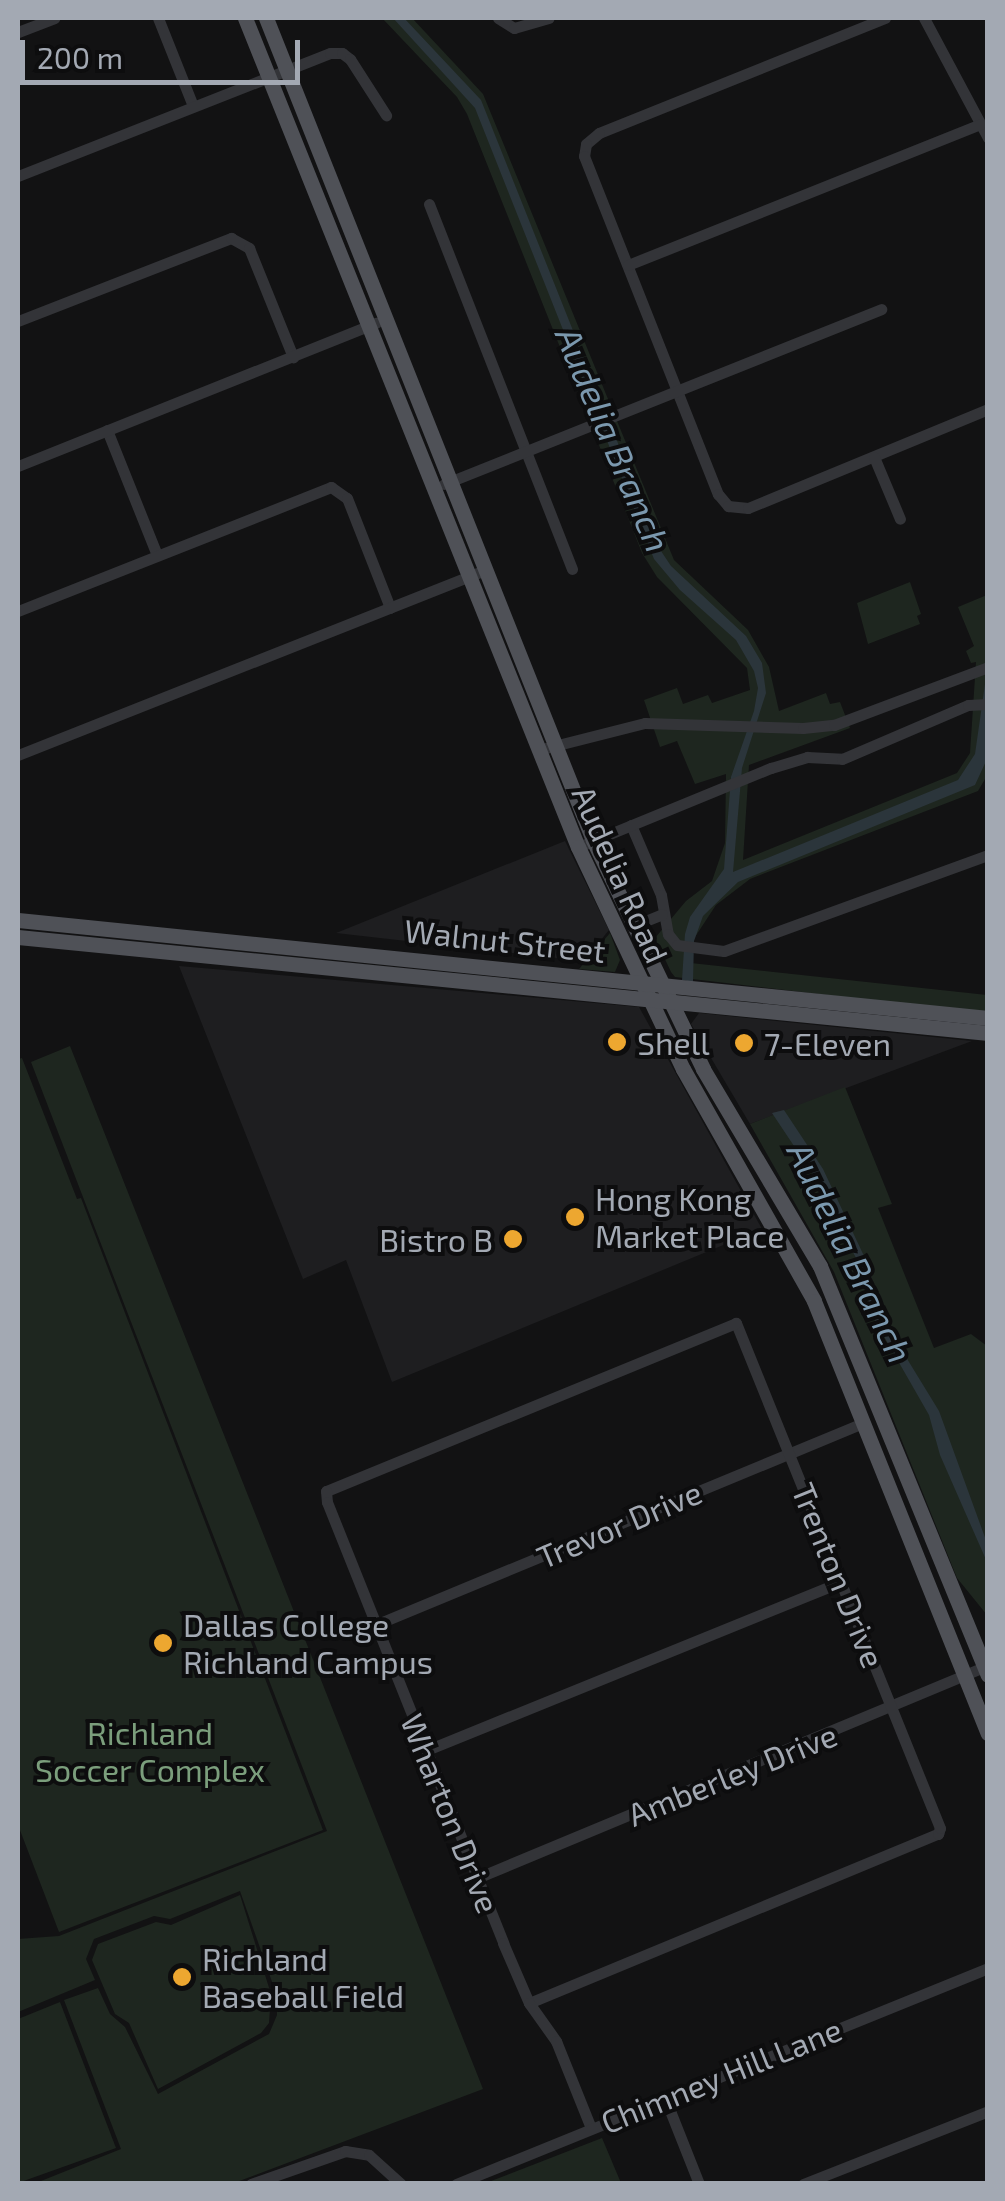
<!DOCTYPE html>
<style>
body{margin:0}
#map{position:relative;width:1005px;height:2201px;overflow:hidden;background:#121213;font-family:"Exo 2",sans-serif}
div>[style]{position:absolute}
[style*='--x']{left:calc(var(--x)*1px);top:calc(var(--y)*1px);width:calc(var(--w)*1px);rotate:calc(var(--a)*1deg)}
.built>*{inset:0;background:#1e1e20}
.green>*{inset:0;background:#1e261f}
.water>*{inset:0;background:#2b353b}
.minor>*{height:11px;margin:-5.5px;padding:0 5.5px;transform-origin:5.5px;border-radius:5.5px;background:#333438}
.major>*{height:15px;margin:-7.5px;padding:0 7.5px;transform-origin:7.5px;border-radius:7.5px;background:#4f5157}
.dots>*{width:28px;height:28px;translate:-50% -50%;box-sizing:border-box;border:5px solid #0d0d0e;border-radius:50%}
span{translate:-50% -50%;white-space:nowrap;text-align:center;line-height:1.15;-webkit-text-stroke:8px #0d0d0e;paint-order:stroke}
.street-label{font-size:32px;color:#a3a9b3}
.poi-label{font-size:32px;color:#a3a9b3}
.left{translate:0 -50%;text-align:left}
.right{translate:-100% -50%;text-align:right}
.park-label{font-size:32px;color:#7b9e7c}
.water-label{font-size:35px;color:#7b98ae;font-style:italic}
.frame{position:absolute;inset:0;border:20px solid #a3a9b3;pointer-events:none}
.scale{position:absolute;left:20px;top:40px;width:280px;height:45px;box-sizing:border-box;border:5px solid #a3a9b3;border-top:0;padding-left:12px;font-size:30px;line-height:35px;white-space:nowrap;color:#a3a9b3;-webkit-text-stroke:8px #0d0d0e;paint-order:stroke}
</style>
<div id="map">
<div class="built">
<div style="clip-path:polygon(565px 841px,609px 930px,584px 961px,336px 933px)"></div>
<div style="clip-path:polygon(179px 966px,639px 1007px,762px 1229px,392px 1382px,346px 1260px,303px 1279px)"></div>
<div style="clip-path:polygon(699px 1013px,972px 1041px,750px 1124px,691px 1024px)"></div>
</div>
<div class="green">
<div style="clip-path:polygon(382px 18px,412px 18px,483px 94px,674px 560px,748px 630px,769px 667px,779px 711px,826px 693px,830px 704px,840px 702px,850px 728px,749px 765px,743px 860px,957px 773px,970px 753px,976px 662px,971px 663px,966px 651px,974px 646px,958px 607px,987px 595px,988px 774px,978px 791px,750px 879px,716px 905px,693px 940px,691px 963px,987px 995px,987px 1014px,675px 977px,671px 972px,655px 938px,686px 901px,712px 881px,725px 843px,726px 774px,695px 784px,677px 741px,660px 747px,644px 700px,677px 688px,683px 704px,708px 695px,712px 703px,750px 690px,747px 668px,657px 577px,642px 553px,467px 114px,457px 97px)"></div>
<div style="clip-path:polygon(910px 582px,921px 614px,917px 616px,920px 624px,868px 644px,857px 603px)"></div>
<div style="clip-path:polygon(610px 933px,620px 960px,615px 972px,579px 969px)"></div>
<div style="clip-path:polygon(70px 1046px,483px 2089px,234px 2183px,36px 2183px,121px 2149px,64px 2000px,98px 1988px,110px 2014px,125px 2027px,158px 2094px,269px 2034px,277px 2015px,277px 1996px,240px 1891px,170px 1919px,154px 1916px,94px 1939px,86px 1959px,95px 1980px,18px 2012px,18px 1939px,59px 1936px,327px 1831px,31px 1062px)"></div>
<div style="clip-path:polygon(22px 1058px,77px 1199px,81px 1198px,323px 1830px,59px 1932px,18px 1825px,18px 1059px)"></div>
<div style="clip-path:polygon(845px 1087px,892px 1204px,878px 1208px,934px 1348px,971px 1334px,987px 1346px,987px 1615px,957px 1578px,834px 1272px,750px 1124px)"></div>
<div style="clip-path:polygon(240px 1895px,271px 1994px,269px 2023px,261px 2033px,158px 2089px,129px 2023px,115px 2014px,92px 1960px,98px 1944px,156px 1922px,171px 1925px)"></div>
<div style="clip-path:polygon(60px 2002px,116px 2148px,18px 2183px,18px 2019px)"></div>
<div style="clip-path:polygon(602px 2138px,621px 2183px,486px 2183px)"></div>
</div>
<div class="water">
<div style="clip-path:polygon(393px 18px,404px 18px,481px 100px,661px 551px,671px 566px,746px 636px,762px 663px,766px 693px,742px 768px,733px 872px,958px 780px,975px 754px,987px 670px,987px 759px,975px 785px,738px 882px,703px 916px,694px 941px,693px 982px,682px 980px,685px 934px,690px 917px,724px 869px,731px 777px,754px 711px,758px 688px,754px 671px,736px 640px,680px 590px,654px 559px,475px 108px)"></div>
<div style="clip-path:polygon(784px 1110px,823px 1169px,864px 1256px,890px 1331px,939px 1411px,987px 1543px,987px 1562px,940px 1455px,929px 1415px,874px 1319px,856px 1258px,814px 1176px,772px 1113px)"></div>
</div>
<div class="minor">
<div style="--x:158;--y:18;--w:95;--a:68.3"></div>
<div style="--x:498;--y:18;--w:19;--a:32"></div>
<div style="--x:514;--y:28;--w:36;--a:-16"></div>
<div style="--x:885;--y:18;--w:308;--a:158.1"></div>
<div style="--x:599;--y:133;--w:17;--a:140"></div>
<div style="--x:586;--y:144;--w:12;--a:99"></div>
<div style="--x:584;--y:156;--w:364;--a:68.4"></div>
<div style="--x:718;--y:494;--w:16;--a:50"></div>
<div style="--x:728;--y:506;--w:20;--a:6"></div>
<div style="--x:748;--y:508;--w:260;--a:-22.4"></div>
<div style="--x:924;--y:18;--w:136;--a:61.9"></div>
<div style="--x:18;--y:32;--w:39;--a:-21"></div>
<div style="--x:18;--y:176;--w:335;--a:-21.5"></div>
<div style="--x:330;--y:53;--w:12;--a:0"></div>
<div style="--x:342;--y:53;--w:10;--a:37"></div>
<div style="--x:350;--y:59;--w:67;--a:57.3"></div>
<div style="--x:429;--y:204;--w:392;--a:68.6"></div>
<div style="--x:628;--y:265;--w:379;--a:-21.8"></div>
<div style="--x:18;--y:321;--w:229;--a:-21.3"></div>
<div style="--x:231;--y:238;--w:21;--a:29"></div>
<div style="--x:249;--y:248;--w:118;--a:68"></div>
<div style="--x:107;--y:430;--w:135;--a:68.2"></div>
<div style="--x:874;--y:457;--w:67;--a:67.2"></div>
<div style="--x:18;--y:466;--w:386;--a:-21.8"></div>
<div style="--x:444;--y:484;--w:471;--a:-21.8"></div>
<div style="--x:18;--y:611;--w:337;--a:-21.6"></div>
<div style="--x:331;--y:487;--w:19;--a:35"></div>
<div style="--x:347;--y:498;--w:118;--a:68.6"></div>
<div style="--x:538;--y:750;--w:110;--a:-14.2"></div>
<div style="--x:645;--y:723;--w:158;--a:1.8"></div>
<div style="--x:803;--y:728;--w:31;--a:-6"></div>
<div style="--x:834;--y:725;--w:165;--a:-20.6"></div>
<div style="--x:18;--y:755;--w:502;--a:-21.61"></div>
<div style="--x:631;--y:825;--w:76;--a:66.8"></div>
<div style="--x:661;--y:895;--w:40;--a:80"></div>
<div style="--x:668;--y:934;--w:14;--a:51"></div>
<div style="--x:677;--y:945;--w:47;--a:7.3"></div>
<div style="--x:724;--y:951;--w:281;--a:-20"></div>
<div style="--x:578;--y:847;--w:209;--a:-22.3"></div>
<div style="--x:771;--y:768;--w:38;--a:-17"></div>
<div style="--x:807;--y:757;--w:35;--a:3"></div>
<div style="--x:842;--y:759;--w:137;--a:-23.2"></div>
<div style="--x:968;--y:705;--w:20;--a:-3"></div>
<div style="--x:633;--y:926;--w:31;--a:-22"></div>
<div style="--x:375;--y:1625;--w:528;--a:-22.49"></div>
<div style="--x:427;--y:1750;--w:447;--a:-22.1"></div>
<div style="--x:477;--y:1878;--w:549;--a:-22.6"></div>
<div style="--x:529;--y:2003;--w:443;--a:-22.5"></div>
<div style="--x:938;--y:1834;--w:6;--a:-72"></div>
<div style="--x:940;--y:1828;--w:545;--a:-112"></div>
<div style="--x:736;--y:1323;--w:443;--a:157.7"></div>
<div style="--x:326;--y:1491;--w:11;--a:85"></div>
<div style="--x:327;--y:1502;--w:475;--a:68.2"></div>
<div style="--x:503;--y:1943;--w:65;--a:66.6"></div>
<div style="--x:529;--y:2003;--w:47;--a:54.6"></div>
<div style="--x:556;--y:2041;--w:94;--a:68.1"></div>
<div style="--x:665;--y:2098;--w:92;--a:68.4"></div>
<div style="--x:251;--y:2184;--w:100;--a:-19.3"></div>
<div style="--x:345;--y:2151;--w:24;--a:9"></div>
<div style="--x:369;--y:2155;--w:43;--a:42.2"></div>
<div style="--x:456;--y:2184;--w:574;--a:-22.1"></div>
<div style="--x:803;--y:2184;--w:199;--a:-21.5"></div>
</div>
<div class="major">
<div style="--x:245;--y:18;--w:893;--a:68.12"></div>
<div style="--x:578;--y:847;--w:246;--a:64.7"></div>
<div style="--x:683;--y:1069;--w:266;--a:60.5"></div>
<div style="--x:814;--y:1301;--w:466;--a:68.1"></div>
<div style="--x:266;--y:18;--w:885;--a:68.31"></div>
<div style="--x:593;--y:840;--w:254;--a:64.3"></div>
<div style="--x:703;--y:1069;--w:229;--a:59.3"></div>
<div style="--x:820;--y:1266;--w:442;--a:67.7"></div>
<div style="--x:18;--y:920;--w:975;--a:5.77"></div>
<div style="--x:18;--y:937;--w:975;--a:5.65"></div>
</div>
<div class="dots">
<div style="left:617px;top:1042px;background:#eda730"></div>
<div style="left:744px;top:1043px;background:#eda730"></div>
<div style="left:575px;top:1217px;background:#eda730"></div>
<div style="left:513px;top:1239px;background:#eda730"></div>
<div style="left:163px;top:1643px;background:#eda730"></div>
<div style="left:182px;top:1977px;background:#eda730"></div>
</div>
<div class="street-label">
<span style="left:621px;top:874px;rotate:66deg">Audelia Road</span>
<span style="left:505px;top:940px;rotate:6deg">Walnut Street</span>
<span style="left:619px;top:1524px;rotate:-23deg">Trevor Drive</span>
<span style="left:839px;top:1575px;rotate:68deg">Trenton Drive</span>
<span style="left:732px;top:1774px;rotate:-22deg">Amberley Drive</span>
<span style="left:451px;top:1813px;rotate:68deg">Wharton Drive</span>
<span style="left:721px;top:2075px;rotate:-22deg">Chimney Hill Lane</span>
</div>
<div class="poi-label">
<span class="left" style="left:637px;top:1042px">Shell</span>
<span class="left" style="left:764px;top:1043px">7-Eleven</span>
<span class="left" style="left:595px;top:1217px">Hong Kong<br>Market Place</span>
<span class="right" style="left:493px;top:1239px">Bistro B</span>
<span class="left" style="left:183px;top:1643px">Dallas College<br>Richland Campus</span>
<span class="left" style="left:202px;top:1977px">Richland<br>Baseball Field</span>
</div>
<div class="park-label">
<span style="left:150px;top:1751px">Richland<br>Soccer Complex</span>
</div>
<div class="water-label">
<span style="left:614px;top:439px;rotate:67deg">Audelia Branch</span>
<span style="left:851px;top:1252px;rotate:64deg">Audelia Branch</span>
</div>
<div class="frame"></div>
<div class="scale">200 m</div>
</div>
